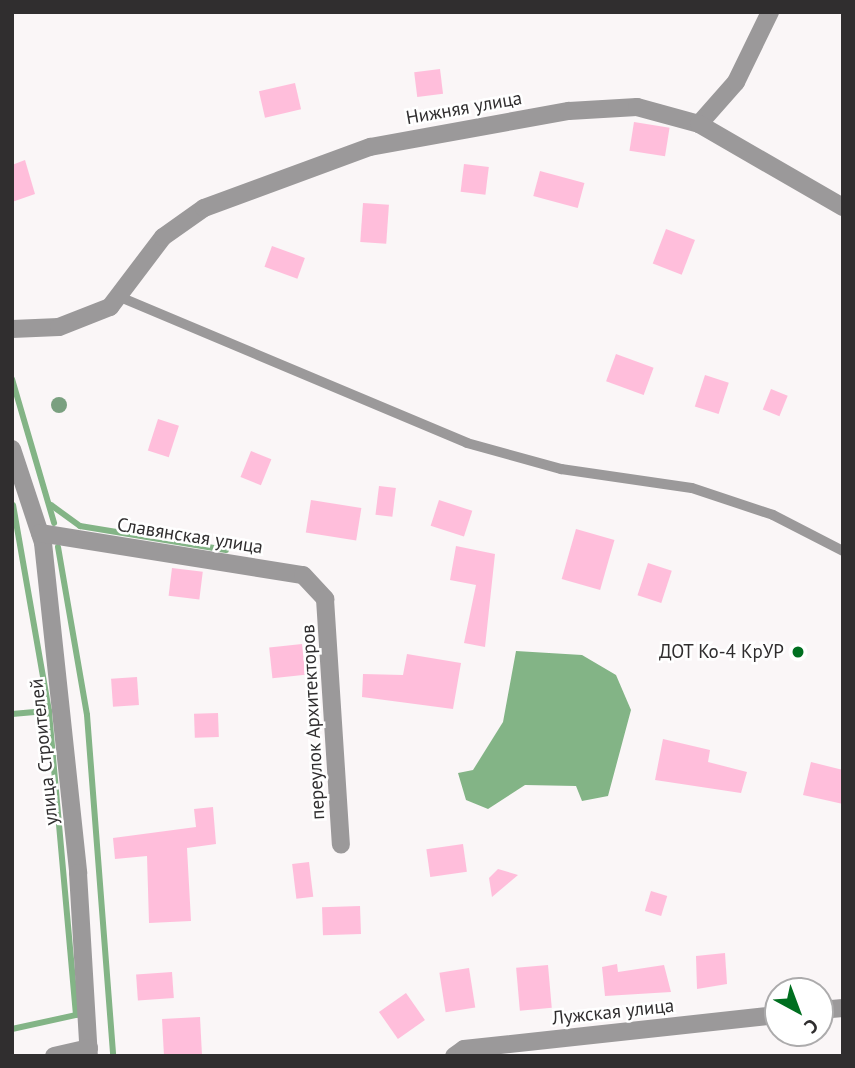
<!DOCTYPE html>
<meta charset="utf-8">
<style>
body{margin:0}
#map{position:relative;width:855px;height:1068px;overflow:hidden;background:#faf6f7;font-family:"PT Sans",sans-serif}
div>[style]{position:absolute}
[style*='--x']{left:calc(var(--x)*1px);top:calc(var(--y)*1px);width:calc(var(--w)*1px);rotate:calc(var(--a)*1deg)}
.water>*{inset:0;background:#83b486}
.stream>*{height:6px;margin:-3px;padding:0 3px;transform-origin:3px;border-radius:3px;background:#83b486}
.building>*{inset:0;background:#ffbedb;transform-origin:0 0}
.lane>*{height:10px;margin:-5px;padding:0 5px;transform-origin:5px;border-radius:5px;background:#9b999a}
.street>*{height:18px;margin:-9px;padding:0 9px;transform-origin:9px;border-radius:9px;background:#9b999a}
.trees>*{width:16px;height:16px;margin:-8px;border-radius:50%;background:#7aa080}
.dots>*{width:19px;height:19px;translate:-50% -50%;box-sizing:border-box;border:4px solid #fff;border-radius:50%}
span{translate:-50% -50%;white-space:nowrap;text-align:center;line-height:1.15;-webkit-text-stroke:5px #fff;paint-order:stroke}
.street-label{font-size:19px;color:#302e2f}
.poi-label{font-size:19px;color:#302e2f}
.right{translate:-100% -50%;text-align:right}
.frame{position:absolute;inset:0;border:14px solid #302e2f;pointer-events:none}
.north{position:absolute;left:764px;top:977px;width:70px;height:70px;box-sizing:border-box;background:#fff;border:2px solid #acabac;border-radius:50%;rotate:139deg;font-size:19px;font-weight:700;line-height:28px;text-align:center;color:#302e2f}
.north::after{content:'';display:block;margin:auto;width:24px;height:32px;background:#006f20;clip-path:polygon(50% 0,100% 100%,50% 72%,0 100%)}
</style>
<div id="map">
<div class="water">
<div style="clip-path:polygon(516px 651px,582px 655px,616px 675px,631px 710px,608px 796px,582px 801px,576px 786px,525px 785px,488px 809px,466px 800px,458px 773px,473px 770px,503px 722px)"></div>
</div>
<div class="stream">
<div style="--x:12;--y:379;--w:150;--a:73.7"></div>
<div style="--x:51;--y:505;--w:36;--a:36"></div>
<div style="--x:80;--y:526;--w:148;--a:9.3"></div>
<div style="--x:58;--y:547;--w:170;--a:80.2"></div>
<div style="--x:87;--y:715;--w:342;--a:85.6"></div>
<div style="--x:12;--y:714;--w:37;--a:-5"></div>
<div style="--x:12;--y:1029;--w:66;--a:-12.3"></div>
<div style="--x:76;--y:1015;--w:305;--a:-95.1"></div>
<div style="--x:49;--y:711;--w:209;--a:-99.9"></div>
</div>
<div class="building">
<div style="left:440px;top:69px;width:25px;height:26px;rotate:83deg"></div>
<div style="left:295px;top:83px;width:27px;height:37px;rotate:77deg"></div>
<div style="left:634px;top:122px;width:36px;height:29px;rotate:9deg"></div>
<div style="clip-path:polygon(25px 160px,35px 194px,12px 202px,12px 165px)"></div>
<div style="left:464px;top:164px;width:25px;height:28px;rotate:7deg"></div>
<div style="left:540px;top:171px;width:46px;height:26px;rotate:15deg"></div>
<div style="left:363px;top:203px;width:26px;height:39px;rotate:4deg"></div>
<div style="left:666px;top:229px;width:31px;height:37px;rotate:21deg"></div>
<div style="left:272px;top:246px;width:35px;height:22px;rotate:20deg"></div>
<div style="left:616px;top:354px;width:40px;height:29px;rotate:20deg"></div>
<div style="left:705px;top:375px;width:25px;height:33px;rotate:18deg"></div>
<div style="left:771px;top:389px;width:18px;height:22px;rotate:22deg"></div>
<div style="left:158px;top:419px;width:22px;height:33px;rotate:18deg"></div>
<div style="left:251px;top:451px;width:22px;height:28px;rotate:22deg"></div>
<div style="left:379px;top:486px;width:17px;height:29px;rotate:7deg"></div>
<div style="left:311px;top:500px;width:51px;height:33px;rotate:9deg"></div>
<div style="left:439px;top:500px;width:35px;height:27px;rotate:18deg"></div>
<div style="left:576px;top:529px;width:40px;height:52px;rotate:16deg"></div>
<div style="clip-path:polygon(456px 546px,495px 554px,485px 647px,464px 643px,476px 585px,450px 580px)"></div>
<div style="left:648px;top:563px;width:25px;height:34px;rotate:18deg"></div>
<div style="left:172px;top:568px;width:31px;height:28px;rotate:7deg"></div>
<div style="left:302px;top:644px;width:31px;height:33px;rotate:84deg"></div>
<div style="clip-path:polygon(407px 654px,461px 663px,453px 709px,362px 697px,363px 674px,403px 675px)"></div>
<div style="left:137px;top:677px;width:28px;height:26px;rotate:86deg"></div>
<div style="left:218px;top:713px;width:24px;height:24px;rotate:88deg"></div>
<div style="clip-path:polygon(663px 739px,710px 750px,708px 762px,747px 772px,741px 793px,655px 780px)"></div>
<div style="clip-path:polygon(811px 762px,843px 770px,843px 804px,803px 795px)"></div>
<div style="clip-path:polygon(213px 807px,216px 844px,187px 848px,191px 921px,149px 923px,147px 856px,115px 859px,113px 838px,196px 827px,194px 809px)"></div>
<div style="left:463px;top:844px;width:28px;height:37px;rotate:82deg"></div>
<div style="left:309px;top:862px;width:35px;height:17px;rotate:83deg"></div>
<div style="clip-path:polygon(498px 869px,518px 875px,492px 897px,489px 878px)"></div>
<div style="left:651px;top:891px;width:17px;height:21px;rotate:17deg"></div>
<div style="left:360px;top:906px;width:28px;height:38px;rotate:88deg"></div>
<div style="clip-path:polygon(725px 953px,727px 984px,697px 989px,696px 956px)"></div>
<div style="clip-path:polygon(617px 964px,618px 972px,664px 965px,671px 992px,605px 996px,602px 967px)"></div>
<div style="left:548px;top:965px;width:43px;height:32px;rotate:85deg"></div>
<div style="left:469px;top:968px;width:40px;height:30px;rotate:81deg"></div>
<div style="left:172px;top:972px;width:26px;height:36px;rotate:86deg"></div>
<div style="left:406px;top:993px;width:33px;height:33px;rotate:55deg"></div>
<div style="left:200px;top:1017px;width:39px;height:38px;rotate:87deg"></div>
</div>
<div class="lane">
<div style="--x:120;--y:297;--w:376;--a:22.8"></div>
<div style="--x:467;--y:443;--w:98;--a:15.5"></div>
<div style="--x:561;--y:469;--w:132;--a:8.3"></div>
<div style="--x:692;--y:488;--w:85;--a:18.4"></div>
<div style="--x:773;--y:515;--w:79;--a:27.2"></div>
</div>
<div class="street">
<div style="--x:699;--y:124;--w:56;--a:-48.6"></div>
<div style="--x:736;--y:82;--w:78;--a:-64.1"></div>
<div style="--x:12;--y:329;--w:47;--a:-2.4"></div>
<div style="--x:59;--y:327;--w:55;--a:-21.4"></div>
<div style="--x:110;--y:307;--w:88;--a:-52.9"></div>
<div style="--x:163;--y:237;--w:50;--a:-35.3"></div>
<div style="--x:204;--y:208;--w:177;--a:-20.2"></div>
<div style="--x:370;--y:147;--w:202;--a:-10.3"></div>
<div style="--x:569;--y:111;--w:68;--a:-3.4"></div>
<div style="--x:637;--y:107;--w:64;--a:15.3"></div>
<div style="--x:699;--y:124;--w:166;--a:30"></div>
<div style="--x:12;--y:449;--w:99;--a:71.7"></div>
<div style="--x:43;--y:543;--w:332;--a:83.9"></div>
<div style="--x:78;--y:873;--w:183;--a:86.6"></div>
<div style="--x:40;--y:533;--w:266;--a:9.1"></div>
<div style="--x:303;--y:575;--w:33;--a:47"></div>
<div style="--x:325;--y:599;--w:246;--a:86.3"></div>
<div style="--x:820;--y:1010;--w:23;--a:-5"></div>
<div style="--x:54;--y:1056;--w:36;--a:-13"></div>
<div style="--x:454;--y:1056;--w:12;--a:-35"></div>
<div style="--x:464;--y:1049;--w:316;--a:-6.2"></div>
</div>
<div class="trees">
<div style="left:59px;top:405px"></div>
</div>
<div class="dots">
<div style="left:798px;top:652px;background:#006f20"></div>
</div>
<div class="street-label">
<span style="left:464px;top:108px;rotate:-10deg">Нижняя улица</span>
<span style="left:190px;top:536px;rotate:9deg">Славянская улица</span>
<span style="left:313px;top:722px;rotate:-93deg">переулок Архитекторов</span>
<span style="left:44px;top:752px;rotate:-96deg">улица Строителей</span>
<span style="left:613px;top:1012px;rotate:-6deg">Лужская улица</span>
</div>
<div class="poi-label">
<span class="right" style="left:784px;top:652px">ДОТ Ко-4 КрУР</span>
</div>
<div class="frame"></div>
<div class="north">С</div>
</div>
